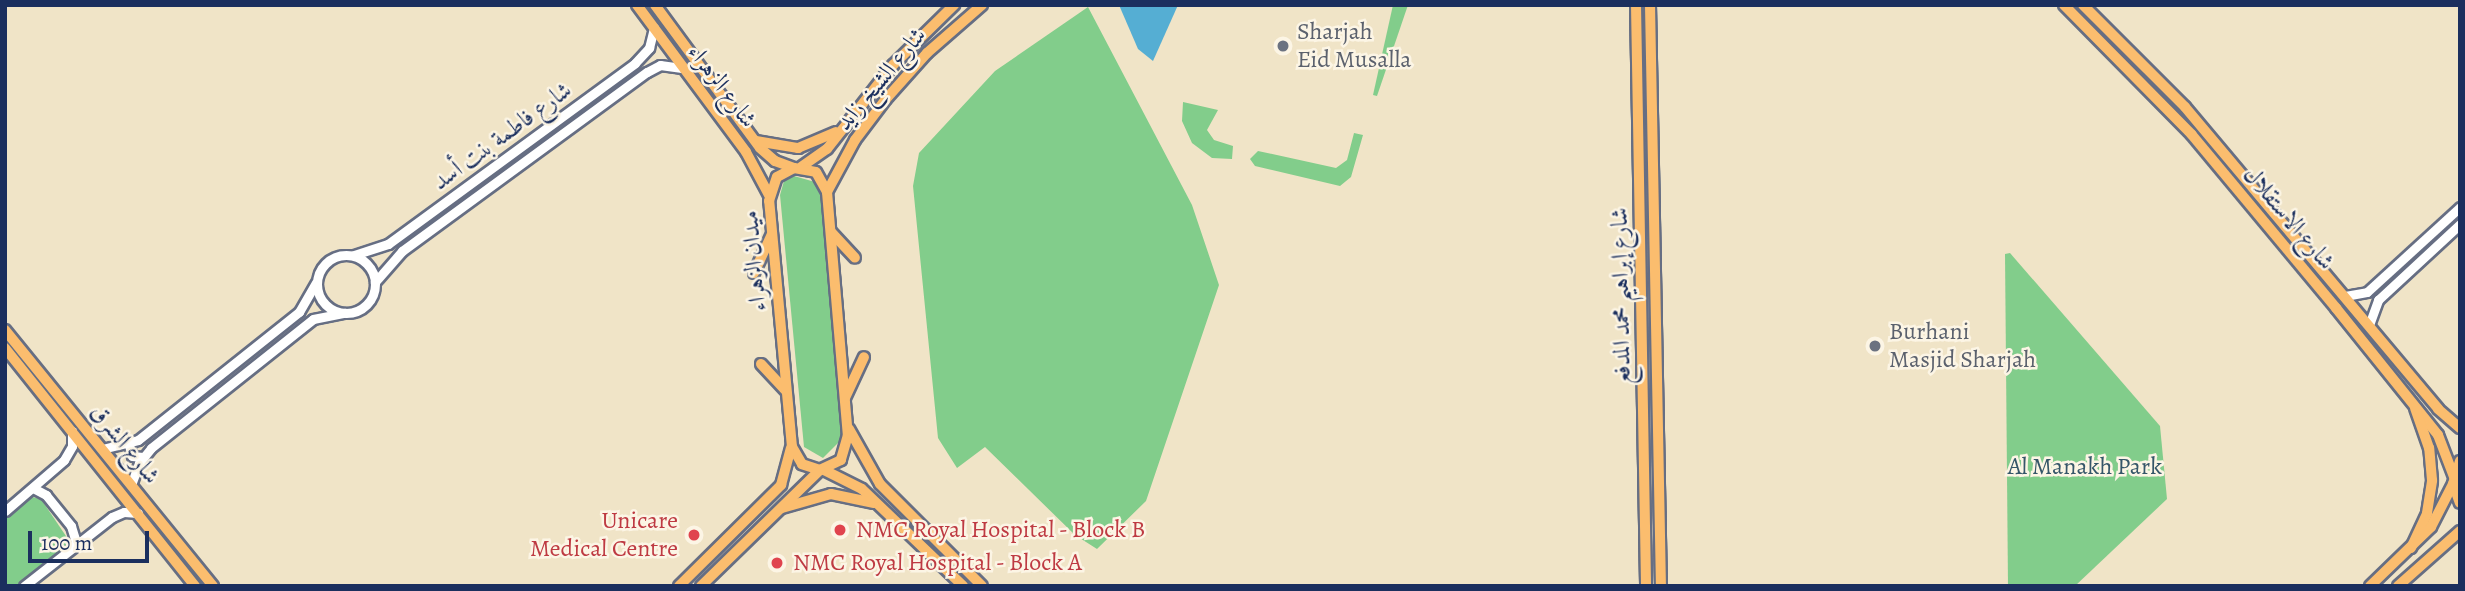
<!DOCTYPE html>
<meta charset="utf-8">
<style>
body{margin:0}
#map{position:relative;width:2465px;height:591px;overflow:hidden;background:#f0e4c7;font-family:Alegreya,Amiri,serif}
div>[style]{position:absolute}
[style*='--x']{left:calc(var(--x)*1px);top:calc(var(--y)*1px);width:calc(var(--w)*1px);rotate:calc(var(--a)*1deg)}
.green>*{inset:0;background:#82cd8b}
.water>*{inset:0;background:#55aed3}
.roads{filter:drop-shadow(2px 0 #666e83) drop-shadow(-2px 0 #666e83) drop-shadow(0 2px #666e83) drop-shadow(0 -2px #666e83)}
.minor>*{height:9px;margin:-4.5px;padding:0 4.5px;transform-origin:4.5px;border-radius:4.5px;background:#fff}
.minor>.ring{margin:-4.5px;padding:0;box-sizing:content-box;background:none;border:9px solid #fff;border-radius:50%}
.major>*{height:10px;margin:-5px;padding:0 5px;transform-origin:5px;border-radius:5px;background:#fbbd6e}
.dots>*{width:19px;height:19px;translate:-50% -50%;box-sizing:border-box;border:4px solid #fcf5e5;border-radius:50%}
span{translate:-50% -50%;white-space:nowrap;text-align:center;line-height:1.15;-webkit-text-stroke:5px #fcf5e5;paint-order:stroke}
.worship-label{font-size:24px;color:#5b616d}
.left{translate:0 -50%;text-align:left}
.street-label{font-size:24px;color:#1b2f5e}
.park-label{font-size:24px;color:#355669}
.health-label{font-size:24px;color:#be3a42}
.right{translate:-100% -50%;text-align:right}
.frame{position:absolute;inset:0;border:7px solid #1b2f5e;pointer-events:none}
.scale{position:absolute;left:28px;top:531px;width:121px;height:32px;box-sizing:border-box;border:4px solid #1b2f5e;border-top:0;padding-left:9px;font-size:21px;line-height:24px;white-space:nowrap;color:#1b2f5e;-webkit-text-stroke:5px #fcf5e5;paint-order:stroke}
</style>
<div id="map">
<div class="green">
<div style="clip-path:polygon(1393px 5px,1408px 5px,1377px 96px,1373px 95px)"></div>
<div style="clip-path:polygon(1088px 7px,1192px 205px,1219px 285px,1146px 501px,1097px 549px,1075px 535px,985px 447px,957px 468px,938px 438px,913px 186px,919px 153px,995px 71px)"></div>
<div style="clip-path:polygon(1183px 102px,1218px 110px,1207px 130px,1214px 140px,1233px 146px,1232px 159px,1212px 158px,1192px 143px,1182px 121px)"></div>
<div style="clip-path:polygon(1354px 133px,1363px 135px,1351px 177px,1340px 186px,1255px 166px,1250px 159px,1258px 151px,1336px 168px,1347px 160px)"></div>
<div style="clip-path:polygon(794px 176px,815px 182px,821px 190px,843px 438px,823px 458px,804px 447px,780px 195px,784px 181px)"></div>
<div style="clip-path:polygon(2010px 253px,2160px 426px,2167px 499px,2075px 586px,2008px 586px,2005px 254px)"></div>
<div style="clip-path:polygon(28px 496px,41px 499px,70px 542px,17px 586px,5px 586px,5px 514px)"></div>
</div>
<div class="water">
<div style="clip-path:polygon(1119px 5px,1178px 5px,1153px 61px,1138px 49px)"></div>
</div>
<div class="roads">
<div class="minor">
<div class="ring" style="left:317px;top:255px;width:49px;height:49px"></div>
<div style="--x:354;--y:255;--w:36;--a:-18"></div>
<div style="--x:388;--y:244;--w:306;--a:-36.2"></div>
<div style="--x:635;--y:63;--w:21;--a:-47"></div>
<div style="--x:649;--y:48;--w:21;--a:-76"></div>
<div style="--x:375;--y:282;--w:41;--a:-48.9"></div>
<div style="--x:402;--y:251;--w:303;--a:-36.2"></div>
<div style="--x:647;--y:72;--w:15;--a:-28"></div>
<div style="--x:660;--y:65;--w:22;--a:8"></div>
<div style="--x:2345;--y:296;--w:22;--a:-10"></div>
<div style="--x:2367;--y:292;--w:126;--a:-42.4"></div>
<div style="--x:2369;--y:325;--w:27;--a:-70"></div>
<div style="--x:2378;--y:300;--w:112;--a:-42.8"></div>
<div style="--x:129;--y:445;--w:11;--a:75"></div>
<div style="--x:132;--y:456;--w:11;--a:5"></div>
<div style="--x:102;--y:449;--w:37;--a:-14"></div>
<div style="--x:138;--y:440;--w:206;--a:-38.5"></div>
<div style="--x:299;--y:312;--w:34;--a:-60"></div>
<div style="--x:131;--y:485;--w:23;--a:-70"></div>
<div style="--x:139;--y:463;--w:19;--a:-51"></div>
<div style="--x:151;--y:448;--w:207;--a:-38.5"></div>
<div style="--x:313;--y:319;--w:33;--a:-11"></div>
<div style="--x:33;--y:488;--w:15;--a:28"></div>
<div style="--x:46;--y:495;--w:40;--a:51"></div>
<div style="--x:71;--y:526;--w:21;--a:73"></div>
<div style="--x:5;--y:511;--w:78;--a:-40.8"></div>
<div style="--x:64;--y:460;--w:16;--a:-60"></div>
<div style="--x:72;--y:446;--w:15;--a:-90"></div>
<div style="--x:24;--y:586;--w:112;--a:-38.1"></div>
<div style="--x:112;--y:517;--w:13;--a:-23"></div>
<div style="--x:124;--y:512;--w:14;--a:4"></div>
</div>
<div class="major">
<div style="--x:637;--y:5;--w:183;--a:53.4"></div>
<div style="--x:746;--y:152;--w:49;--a:61.9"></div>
<div style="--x:655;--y:5;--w:177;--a:53.7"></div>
<div style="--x:760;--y:148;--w:20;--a:41"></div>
<div style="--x:775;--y:161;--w:20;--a:20"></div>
<div style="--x:1636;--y:5;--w:581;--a:89.01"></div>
<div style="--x:1650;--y:5;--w:581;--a:88.92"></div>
<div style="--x:2064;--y:5;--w:182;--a:45.4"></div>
<div style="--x:2192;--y:135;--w:225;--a:50.2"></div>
<div style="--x:2336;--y:308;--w:163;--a:51.2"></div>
<div style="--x:2438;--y:435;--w:45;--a:69.1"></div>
<div style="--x:2083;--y:5;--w:144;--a:45"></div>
<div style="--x:2185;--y:107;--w:394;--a:50"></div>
<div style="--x:2438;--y:409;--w:29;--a:41"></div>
<div style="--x:756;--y:141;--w:43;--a:9.5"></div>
<div style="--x:798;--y:148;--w:41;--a:-22.8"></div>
<div style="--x:801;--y:167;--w:32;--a:-35"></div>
<div style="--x:827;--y:149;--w:107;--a:-51.8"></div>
<div style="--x:893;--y:65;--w:86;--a:-44.5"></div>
<div style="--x:794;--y:168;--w:22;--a:10"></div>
<div style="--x:816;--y:172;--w:23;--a:61"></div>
<div style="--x:827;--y:192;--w:244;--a:85.1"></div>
<div style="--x:848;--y:435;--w:26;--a:106"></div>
<div style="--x:841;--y:460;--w:23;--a:155"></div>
<div style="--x:820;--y:470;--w:19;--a:-162"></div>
<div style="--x:802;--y:464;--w:20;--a:-120"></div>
<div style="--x:792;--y:447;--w:247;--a:-95.3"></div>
<div style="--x:769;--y:201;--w:25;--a:-72"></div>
<div style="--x:777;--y:177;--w:19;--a:-28"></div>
<div style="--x:827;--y:192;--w:59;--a:-61.7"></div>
<div style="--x:855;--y:140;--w:51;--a:-52.9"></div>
<div style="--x:886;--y:99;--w:62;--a:-48.3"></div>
<div style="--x:927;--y:53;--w:73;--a:-41.1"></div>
<div style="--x:831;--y:232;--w:35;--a:47"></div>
<div style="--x:754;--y:273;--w:43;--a:-65.2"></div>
<div style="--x:5;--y:330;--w:330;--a:50.9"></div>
<div style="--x:5;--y:348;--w:305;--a:51.4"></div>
<div style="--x:761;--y:364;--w:37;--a:47"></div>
<div style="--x:845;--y:398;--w:45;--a:-65.1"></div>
<div style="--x:849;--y:429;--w:63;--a:60.6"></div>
<div style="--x:880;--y:484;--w:144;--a:45"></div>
<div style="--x:2460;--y:461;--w:24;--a:107"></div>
<div style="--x:2453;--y:484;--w:20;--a:70"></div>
<div style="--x:824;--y:470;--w:42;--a:26.6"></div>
<div style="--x:862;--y:489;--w:140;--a:43.8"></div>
<div style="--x:782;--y:508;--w:51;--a:-15.9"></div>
<div style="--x:831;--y:494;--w:44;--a:11.8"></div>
<div style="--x:2411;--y:548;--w:38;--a:-65"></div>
<div style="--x:2427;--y:513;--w:33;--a:-81"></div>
<div style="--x:2432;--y:480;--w:32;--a:-95"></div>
<div style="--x:2429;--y:448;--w:42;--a:-109.3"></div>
<div style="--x:679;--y:586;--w:144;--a:-44.7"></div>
<div style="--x:781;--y:485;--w:38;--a:-75"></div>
<div style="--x:701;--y:586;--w:166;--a:-44.3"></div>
<div style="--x:2370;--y:586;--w:85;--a:-44"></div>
<div style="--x:2431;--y:527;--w:48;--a:-62.9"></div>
<div style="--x:2398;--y:586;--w:83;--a:-41.6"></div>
</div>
</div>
<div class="dots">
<div style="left:1283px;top:46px;background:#6b7280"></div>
<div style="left:1875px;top:346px;background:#6b7280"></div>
<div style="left:840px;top:530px;background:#e0444e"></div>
<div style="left:694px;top:535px;background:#e0444e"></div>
<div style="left:777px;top:563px;background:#e0444e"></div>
</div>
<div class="worship-label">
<span class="left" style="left:1297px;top:46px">Sharjah<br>Eid Musalla</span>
<span class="left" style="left:1889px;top:346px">Burhani<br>Masjid Sharjah</span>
</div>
<div class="street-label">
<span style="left:881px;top:79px;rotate:-50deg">شارع الشيخ زايد</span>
<span style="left:722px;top:86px;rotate:53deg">شارع الزهراء</span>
<span style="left:502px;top:136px;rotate:-36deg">شارع فاطمة بنت أسد</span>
<span style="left:2289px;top:218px;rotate:50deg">شارع الاستقلال</span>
<span style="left:754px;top:261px;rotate:-95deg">ميدان الزهراء</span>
<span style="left:1621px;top:296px;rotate:-91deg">شارع إبراهيم محمد المدفع</span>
<span style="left:125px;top:444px;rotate:51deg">شارع الشرق</span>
</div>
<div class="park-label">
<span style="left:2085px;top:467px">Al Manakh Park</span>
</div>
<div class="health-label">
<span class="right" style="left:678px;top:535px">Unicare<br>Medical Centre</span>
<span class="left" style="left:856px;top:530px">NMC Royal Hospital - Block B</span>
<span class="left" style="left:793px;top:563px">NMC Royal Hospital - Block A</span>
</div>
<div class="frame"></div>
<div class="scale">100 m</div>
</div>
